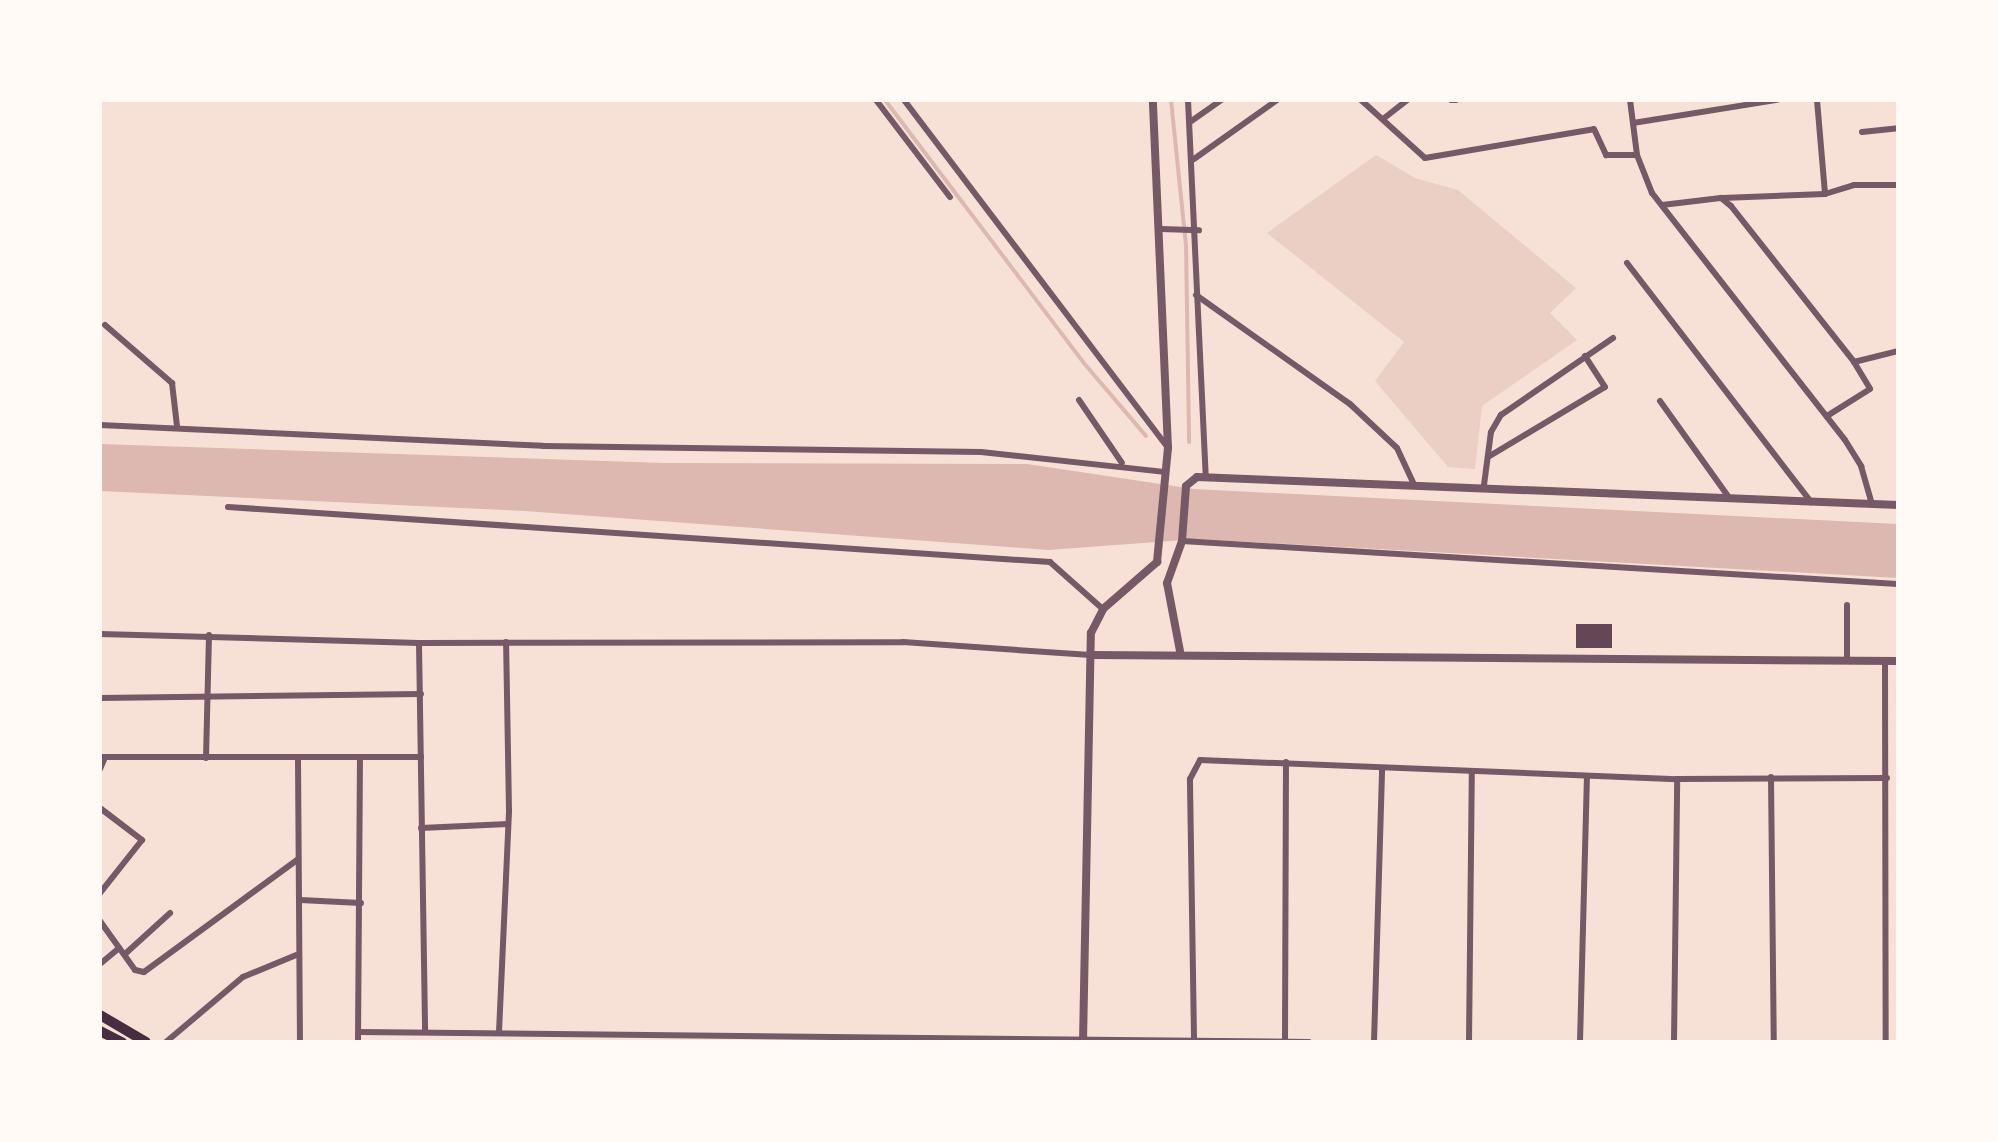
<!DOCTYPE html>
<style>
body{margin:0}
#map{position:relative;width:1998px;height:1142px;overflow:hidden;background:#f7e1d7;font-family:Inter,sans-serif}
div>[style]{position:absolute}
[style*='--x']{left:calc(var(--x)*1px);top:calc(var(--y)*1px);width:calc(var(--w)*1px);rotate:calc(var(--a)*1deg)}
.green>*{inset:0;background:#ebcfc5}
.water>*{inset:0;background:#dcb8b0}
.stream>*{height:4px;margin:-2px;padding:0 2px;transform-origin:2px;border-radius:2px;background:#dcb8b0}
.building>*{inset:0;background:#644757;transform-origin:0 0}
.minor>*{height:6px;margin:-3px;padding:0 3px;transform-origin:3px;border-radius:3px;background:#755966}
.tertiary>*{height:8px;margin:-4px;padding:0 4px;transform-origin:4px;border-radius:4px;background:#755966}
.primary>*{height:10px;margin:-5px;padding:0 5px;transform-origin:5px;border-radius:5px;background:#4a2c40}
span{translate:-50% -50%;white-space:nowrap;text-align:center;line-height:1.15;-webkit-text-stroke:10px #fffaf5;paint-order:stroke}
.frame{position:absolute;inset:0;border:102px solid #fffaf5;pointer-events:none}
</style>
<div id="map">
<div class="green">
<div style="clip-path:polygon(1376px 155px,1415px 178px,1458px 190px,1576px 288px,1550px 313px,1577px 340px,1482px 406px,1475px 469px,1448px 467px,1375px 381px,1404px 342px,1267px 233px)"></div>
</div>
<div class="water">
<div style="clip-path:polygon(100px 444px,664px 463px,1027px 464px,1194px 489px,1898px 524px,1898px 578px,1197px 539px,1048px 550px,525px 511px,100px 491px)"></div>
</div>
<div class="stream">
<div style="--x:885;--y:100;--w:328;--a:52.9"></div>
<div style="--x:1083;--y:362;--w:97;--a:49.6"></div>
<div style="--x:1171;--y:100;--w:145;--a:84.1"></div>
<div style="--x:1186;--y:244;--w:198;--a:89.1"></div>
</div>
<div class="building">
<div style="left:1576px;top:624px;width:36px;height:24px"></div>
</div>
<div class="minor">
<div style="--x:876;--y:100;--w:122;--a:52.7"></div>
<div style="--x:904;--y:100;--w:435;--a:52.8"></div>
<div style="--x:1188;--y:100;--w:376;--a:87.3"></div>
<div style="--x:1361;--y:100;--w:86;--a:42.2"></div>
<div style="--x:1425;--y:158;--w:171;--a:-9.7"></div>
<div style="--x:1594;--y:129;--w:29;--a:65"></div>
<div style="--x:1606;--y:155;--w:31;--a:0"></div>
<div style="--x:1451;--y:100;--w:5;--a:0"></div>
<div style="--x:1630;--y:100;--w:55;--a:82.7"></div>
<div style="--x:1637;--y:155;--w:41;--a:68.5"></div>
<div style="--x:1652;--y:193;--w:313;--a:52"></div>
<div style="--x:1845;--y:440;--w:31;--a:58"></div>
<div style="--x:1861;--y:466;--w:40;--a:74"></div>
<div style="--x:1817;--y:100;--w:94;--a:85.1"></div>
<div style="--x:1825;--y:194;--w:30;--a:-17"></div>
<div style="--x:1854;--y:185;--w:44;--a:0"></div>
<div style="--x:1383;--y:119;--w:31;--a:-38"></div>
<div style="--x:1190;--y:122;--w:39;--a:-35"></div>
<div style="--x:1633;--y:123;--w:146;--a:-9.1"></div>
<div style="--x:1862;--y:132;--w:36;--a:-6"></div>
<div style="--x:1194;--y:159;--w:102;--a:-35.4"></div>
<div style="--x:1722;--y:198;--w:103;--a:-2.2"></div>
<div style="--x:1662;--y:205;--w:59;--a:-6.8"></div>
<div style="--x:1721;--y:198;--w:13;--a:39"></div>
<div style="--x:1731;--y:206;--w:199;--a:51.7"></div>
<div style="--x:1854;--y:362;--w:31;--a:59"></div>
<div style="--x:1870;--y:389;--w:51;--a:147.9"></div>
<div style="--x:1161;--y:229;--w:38;--a:2"></div>
<div style="--x:1627;--y:263;--w:302;--a:52.4"></div>
<div style="--x:1196;--y:295;--w:189;--a:35.3"></div>
<div style="--x:1350;--y:404;--w:64;--a:43.1"></div>
<div style="--x:1397;--y:448;--w:40;--a:65"></div>
<div style="--x:105;--y:325;--w:89;--a:40.9"></div>
<div style="--x:172;--y:383;--w:43;--a:83.4"></div>
<div style="--x:1854;--y:362;--w:45;--a:-14"></div>
<div style="--x:1079;--y:400;--w:76;--a:55.7"></div>
<div style="--x:1660;--y:401;--w:117;--a:54.4"></div>
<div style="--x:100;--y:425;--w:443;--a:2.7"></div>
<div style="--x:543;--y:446;--w:438;--a:0.8"></div>
<div style="--x:981;--y:452;--w:184;--a:6.2"></div>
<div style="--x:1488;--y:457;--w:136;--a:-30.9"></div>
<div style="--x:1605;--y:387;--w:37;--a:-123"></div>
<div style="--x:1484;--y:485;--w:53;--a:-82.5"></div>
<div style="--x:1491;--y:432;--w:20;--a:-60"></div>
<div style="--x:1501;--y:415;--w:136;--a:-34.5"></div>
<div style="--x:228;--y:507;--w:824;--a:3.83"></div>
<div style="--x:1050;--y:562;--w:71;--a:41.6"></div>
<div style="--x:1182;--y:541;--w:717;--a:3.44"></div>
<div style="--x:1847;--y:605;--w:55;--a:90"></div>
<div style="--x:100;--y:634;--w:319;--a:1.6"></div>
<div style="--x:419;--y:643;--w:484;--a:-0.1"></div>
<div style="--x:903;--y:642;--w:188;--a:4"></div>
<div style="--x:419;--y:643;--w:388;--a:89.1"></div>
<div style="--x:1885;--y:660;--w:382;--a:89.9"></div>
<div style="--x:100;--y:698;--w:321;--a:-0.7"></div>
<div style="--x:100;--y:757;--w:321;--a:0"></div>
<div style="--x:206;--y:758;--w:123;--a:-88.6"></div>
<div style="--x:298;--y:759;--w:283;--a:89.6"></div>
<div style="--x:100;--y:769;--w:13;--a:-67"></div>
<div style="--x:1771;--y:777;--w:265;--a:89.4"></div>
<div style="--x:100;--y:808;--w:53;--a:37.3"></div>
<div style="--x:142;--y:840;--w:68;--a:128.4"></div>
<div style="--x:421;--y:828;--w:87;--a:-2.6"></div>
<div style="--x:300;--y:900;--w:61;--a:2.8"></div>
<div style="--x:100;--y:921;--w:60;--a:54.5"></div>
<div style="--x:135;--y:970;--w:9;--a:13"></div>
<div style="--x:144;--y:972;--w:190;--a:-36.2"></div>
<div style="--x:125;--y:954;--w:61;--a:-42.3"></div>
<div style="--x:100;--y:964;--w:25;--a:-40"></div>
<div style="--x:359;--y:1032;--w:950;--a:0.6"></div>
<div style="--x:499;--y:1032;--w:222;--a:-87.4"></div>
<div style="--x:509;--y:810;--w:168;--a:-91"></div>
<div style="--x:1194;--y:1038;--w:259;--a:-90.9"></div>
<div style="--x:1190;--y:779;--w:21;--a:-62"></div>
<div style="--x:1200;--y:760;--w:477;--a:2.3"></div>
<div style="--x:1677;--y:779;--w:210;--a:-0.3"></div>
<div style="--x:166;--y:1042;--w:101;--a:-40.2"></div>
<div style="--x:243;--y:977;--w:57;--a:-22.5"></div>
<div style="--x:358;--y:1042;--w:285;--a:-89.6"></div>
<div style="--x:1285;--y:1042;--w:280;--a:-89.8"></div>
<div style="--x:1374;--y:1042;--w:274;--a:-88.3"></div>
<div style="--x:1469;--y:1042;--w:270;--a:-89.4"></div>
<div style="--x:1580;--y:1042;--w:266;--a:-88.5"></div>
<div style="--x:1674;--y:1042;--w:263;--a:-89.3"></div>
</div>
<div class="tertiary">
<div style="--x:1180;--y:651;--w:69;--a:-100.8"></div>
<div style="--x:1167;--y:583;--w:45;--a:-70.3"></div>
<div style="--x:1182;--y:541;--w:55;--a:-85.8"></div>
<div style="--x:1186;--y:486;--w:14;--a:-39"></div>
<div style="--x:1197;--y:477;--w:702;--a:2.29"></div>
<div style="--x:1091;--y:655;--w:807;--a:0.43"></div>
<div style="--x:1083;--y:1042;--w:409;--a:-88.9"></div>
<div style="--x:1091;--y:633;--w:27;--a:-63"></div>
<div style="--x:1103;--y:609;--w:72;--a:-41"></div>
<div style="--x:1157;--y:562;--w:115;--a:-84.5"></div>
<div style="--x:1168;--y:448;--w:348;--a:-92.5"></div>
</div>
<div class="primary">
<div style="--x:100;--y:1015;--w:53;--a:30.4"></div>
<div style="--x:100;--y:1031;--w:25;--a:27"></div>
</div>
<div class="frame"></div>
</div>
